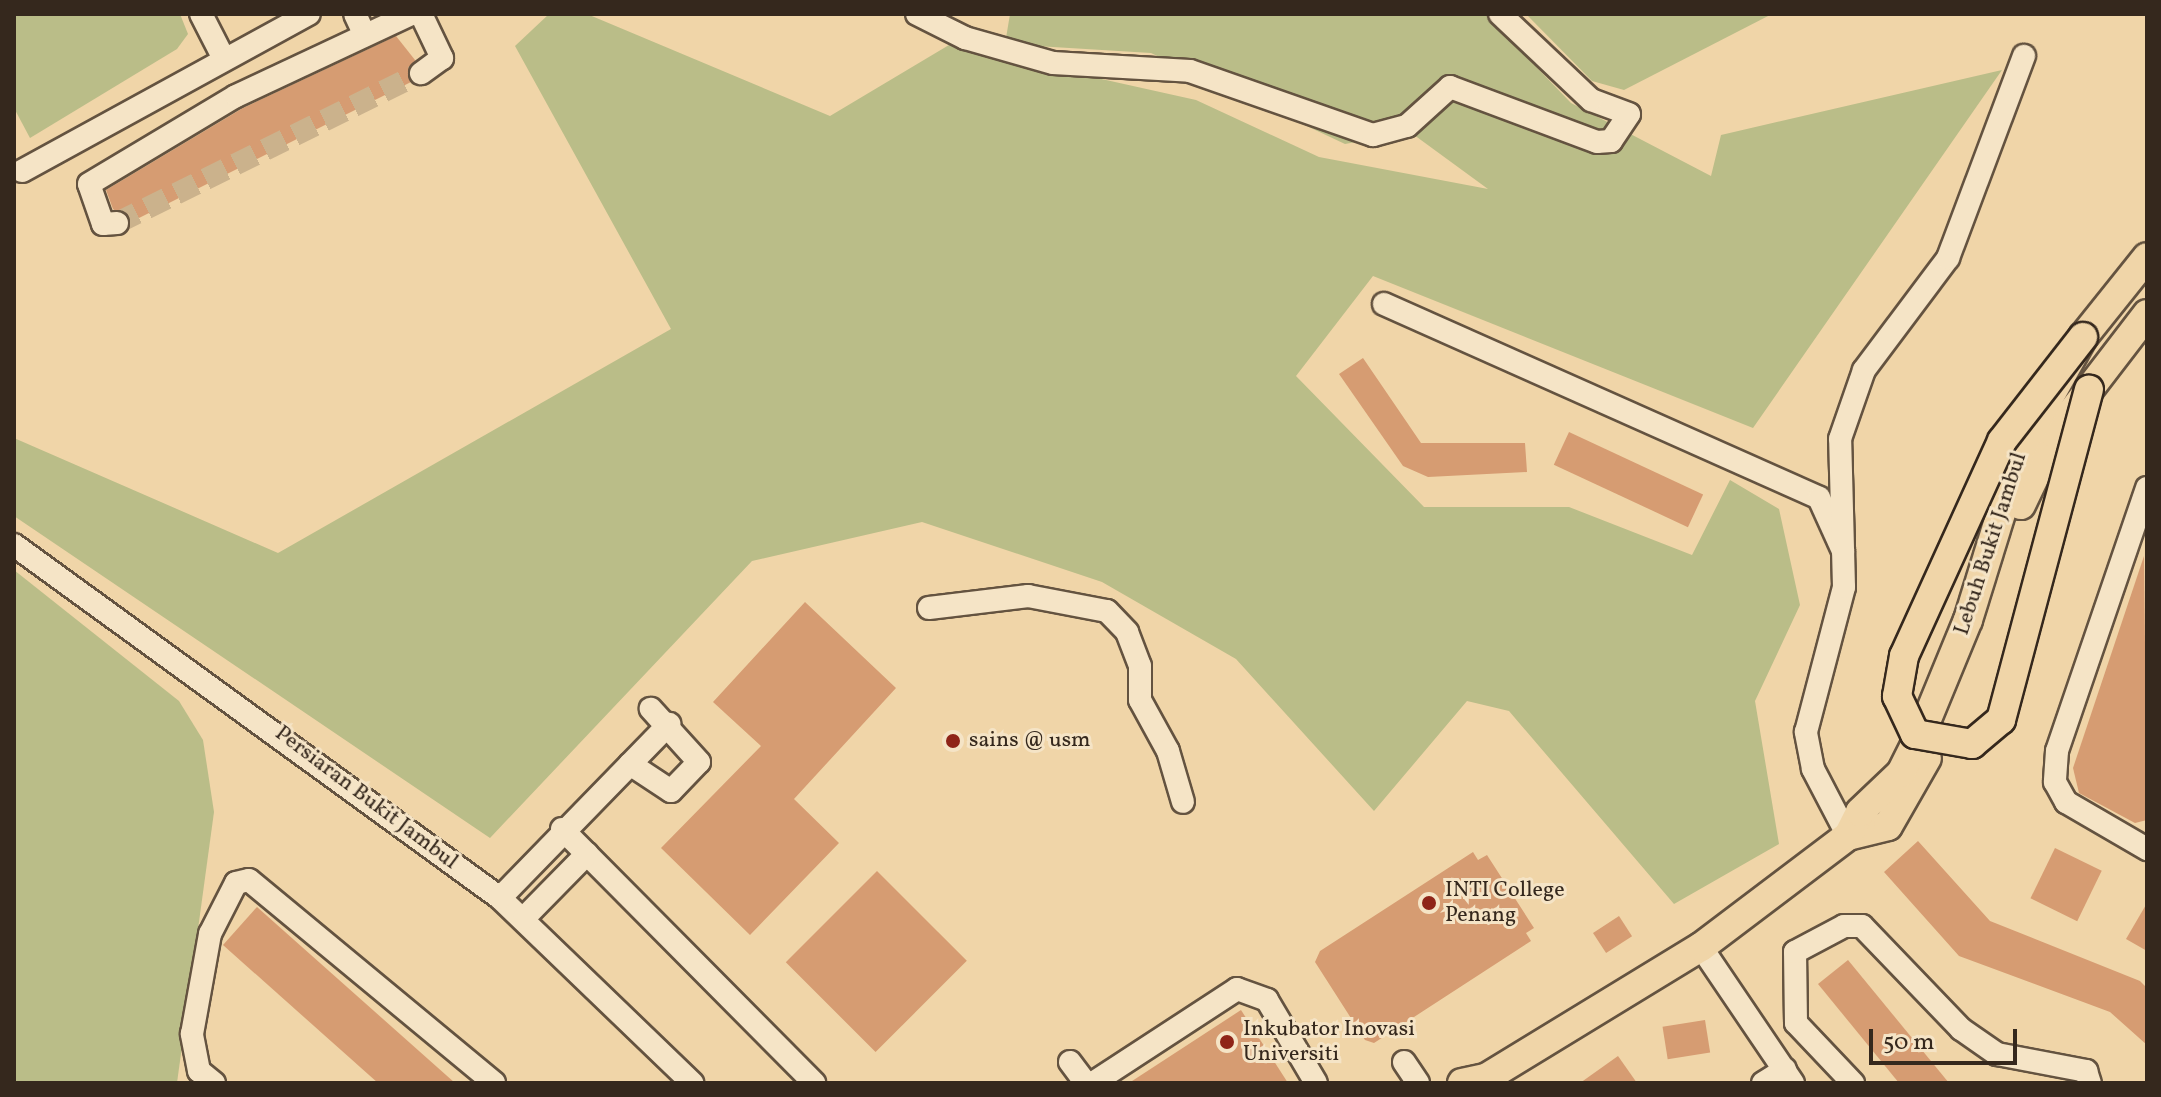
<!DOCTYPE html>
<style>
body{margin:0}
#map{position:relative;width:2161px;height:1097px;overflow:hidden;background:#f0d5a8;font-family:Vollkorn,serif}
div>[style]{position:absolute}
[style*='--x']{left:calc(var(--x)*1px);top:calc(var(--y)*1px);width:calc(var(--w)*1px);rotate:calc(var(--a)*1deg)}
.green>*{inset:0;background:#babd88}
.building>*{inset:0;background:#d69c72;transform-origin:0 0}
.minor-tunnel>*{height:22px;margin-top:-11px;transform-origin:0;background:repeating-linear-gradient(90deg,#cbb28c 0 22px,transparent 0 33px)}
.roads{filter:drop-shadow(2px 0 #645340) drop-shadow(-2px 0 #645340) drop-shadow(0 2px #645340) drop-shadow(0 -2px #645340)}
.minor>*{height:22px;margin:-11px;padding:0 11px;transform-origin:11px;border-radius:11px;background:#f5e4c6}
.major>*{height:28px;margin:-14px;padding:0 14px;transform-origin:14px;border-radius:14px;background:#f0d5a8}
.bridges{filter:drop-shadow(2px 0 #35281d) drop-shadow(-2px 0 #35281d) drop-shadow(0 2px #35281d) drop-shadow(0 -2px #35281d)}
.major-bridge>*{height:28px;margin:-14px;padding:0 14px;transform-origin:14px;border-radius:14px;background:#f0d5a8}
.dots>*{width:22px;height:22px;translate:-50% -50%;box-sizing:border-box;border:4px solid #f5e4c6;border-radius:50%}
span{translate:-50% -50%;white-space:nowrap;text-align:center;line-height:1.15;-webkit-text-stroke:6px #f5e4c6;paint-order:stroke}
.street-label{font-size:22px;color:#35281d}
.poi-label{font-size:22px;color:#35281d}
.left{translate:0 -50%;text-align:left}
.frame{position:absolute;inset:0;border:16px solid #35281d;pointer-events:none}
.scale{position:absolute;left:1869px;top:1029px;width:148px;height:36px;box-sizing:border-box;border:4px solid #35281d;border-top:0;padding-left:10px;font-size:24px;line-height:28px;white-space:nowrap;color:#35281d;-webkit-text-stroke:6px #f5e4c6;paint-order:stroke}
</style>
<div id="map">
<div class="green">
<div style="clip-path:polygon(14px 14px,180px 14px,188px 34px,177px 49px,30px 138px,14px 108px)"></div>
<div style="clip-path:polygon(549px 14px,587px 14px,830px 116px,949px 45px,1196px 100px,1319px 157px,1488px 189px,1410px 132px,1345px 144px,1151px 53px,1005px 44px,1010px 14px,1485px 14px,1571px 103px,1711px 176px,1721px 135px,2002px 70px,1753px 428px,1373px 276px,1296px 376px,1424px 507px,1569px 507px,1692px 555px,1730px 480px,1779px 509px,1800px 605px,1755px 701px,1779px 844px,1674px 904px,1509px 711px,1467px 701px,1374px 811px,1236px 659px,1102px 582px,922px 522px,752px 561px,490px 838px,14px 516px,14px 438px,278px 553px,671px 329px,515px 46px)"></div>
<div style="clip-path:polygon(1526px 14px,1772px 14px,1624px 90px,1592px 81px)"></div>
<div style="clip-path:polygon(14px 570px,179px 701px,203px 740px,214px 812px,177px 1083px,14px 1083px)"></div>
</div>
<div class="building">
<div style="clip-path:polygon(396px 36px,415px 60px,411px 82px,131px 222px,113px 209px,106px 190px,243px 108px)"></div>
<div style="clip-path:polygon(1363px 358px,1421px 443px,1525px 443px,1527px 472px,1428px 477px,1403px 466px,1339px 374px)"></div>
<div style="left:1569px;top:432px;width:148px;height:36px;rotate:25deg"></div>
<div style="clip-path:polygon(2144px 556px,2147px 820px,2135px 823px,2079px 793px,2073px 768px)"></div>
<div style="clip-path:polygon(805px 602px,896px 688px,794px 799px,839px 843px,750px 935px,661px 848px,761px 746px,713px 702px)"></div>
<div style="clip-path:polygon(1918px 841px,1990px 921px,2140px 981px,2147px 988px,2147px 1045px,2110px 1012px,1959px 956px,1884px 872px)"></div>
<div style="left:2055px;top:848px;width:52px;height:56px;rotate:26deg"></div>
<div style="clip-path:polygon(1473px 852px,1478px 860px,1487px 855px,1534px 928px,1526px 933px,1531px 941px,1374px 1043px,1365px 1040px,1315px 962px,1320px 951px)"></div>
<div style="left:877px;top:871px;width:127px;height:129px;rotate:45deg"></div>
<div style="clip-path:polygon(2147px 903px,2147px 951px,2126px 939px)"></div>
<div style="clip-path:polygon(257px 907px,455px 1083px,378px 1083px,223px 945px)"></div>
<div style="left:1619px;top:916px;width:24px;height:31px;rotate:57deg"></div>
<div style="clip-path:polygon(1848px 960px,1949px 1083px,1899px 1083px,1818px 984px)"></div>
<div style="clip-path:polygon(1241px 1010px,1288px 1083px,1129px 1083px)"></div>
<div style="left:1705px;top:1020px;width:33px;height:43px;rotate:81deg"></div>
<div style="clip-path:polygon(1618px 1056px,1637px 1083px,1580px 1083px)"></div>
</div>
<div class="minor-tunnel">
<div style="--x:117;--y:223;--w:339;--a:-26.3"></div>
</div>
<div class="roads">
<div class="minor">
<div style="--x:201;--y:14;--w:46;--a:62.9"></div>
<div style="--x:355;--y:14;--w:23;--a:65"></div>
<div style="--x:421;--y:14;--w:49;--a:64.5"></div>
<div style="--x:442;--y:58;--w:26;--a:144"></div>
<div style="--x:917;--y:14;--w:54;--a:26.6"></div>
<div style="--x:965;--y:38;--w:91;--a:15.9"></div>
<div style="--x:1053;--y:63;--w:137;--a:3.3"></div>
<div style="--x:1190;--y:71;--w:194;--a:19.3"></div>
<div style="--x:1373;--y:135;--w:35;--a:-15"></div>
<div style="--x:1407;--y:126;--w:58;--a:-42.2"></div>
<div style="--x:1450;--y:87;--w:157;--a:20.5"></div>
<div style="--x:1597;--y:142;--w:14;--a:-4"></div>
<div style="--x:1611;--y:141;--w:32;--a:-56"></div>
<div style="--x:1629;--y:114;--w:40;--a:-159.8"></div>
<div style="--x:1591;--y:100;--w:125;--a:-136.6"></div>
<div style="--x:22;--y:171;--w:327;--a:-28.7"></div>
<div style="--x:117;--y:223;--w:14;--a:176"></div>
<div style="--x:103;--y:224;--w:42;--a:-109.3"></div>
<div style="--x:89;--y:184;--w:171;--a:-30.9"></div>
<div style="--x:236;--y:96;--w:193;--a:-25.1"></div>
<div style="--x:1384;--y:304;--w:476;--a:24"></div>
<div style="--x:1819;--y:498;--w:58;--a:65.6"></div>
<div style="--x:2147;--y:488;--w:278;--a:108.9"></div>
<div style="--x:2057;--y:751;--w:31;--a:94"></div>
<div style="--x:2055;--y:782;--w:23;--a:61"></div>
<div style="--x:2066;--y:802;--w:94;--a:30.1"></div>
<div style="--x:14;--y:545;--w:601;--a:35.99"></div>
<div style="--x:500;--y:898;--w:267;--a:43.9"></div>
<div style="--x:929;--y:608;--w:100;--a:-6.9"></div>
<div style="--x:1028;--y:596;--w:80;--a:10.8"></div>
<div style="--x:1107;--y:611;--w:29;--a:46"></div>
<div style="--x:1127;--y:632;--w:36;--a:69"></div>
<div style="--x:1140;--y:666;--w:34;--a:90"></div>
<div style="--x:1140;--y:700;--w:58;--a:61.2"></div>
<div style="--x:1168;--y:751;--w:53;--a:73.6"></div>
<div style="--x:630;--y:764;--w:49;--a:33.4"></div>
<div style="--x:671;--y:791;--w:40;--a:-46"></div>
<div style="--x:699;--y:762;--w:72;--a:-132.2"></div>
<div style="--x:562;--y:829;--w:358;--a:45.2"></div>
<div style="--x:1848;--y:836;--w:76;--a:-117.6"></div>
<div style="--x:1813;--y:769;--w:38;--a:-101"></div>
<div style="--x:1806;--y:732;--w:150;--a:-75.3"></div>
<div style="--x:1844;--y:587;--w:148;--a:-91.5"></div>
<div style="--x:1840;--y:439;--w:73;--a:-70.8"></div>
<div style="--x:1864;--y:370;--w:140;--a:-53.1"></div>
<div style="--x:1948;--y:258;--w:216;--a:-69.4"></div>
<div style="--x:500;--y:898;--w:243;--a:-45.8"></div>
<div style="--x:524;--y:918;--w:90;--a:-45.5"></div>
<div style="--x:1701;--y:947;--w:164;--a:55.9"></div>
<div style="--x:1796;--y:1023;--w:71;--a:-90.8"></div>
<div style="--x:1795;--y:952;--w:55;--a:-28"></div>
<div style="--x:1844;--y:926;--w:18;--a:0"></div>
<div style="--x:1862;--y:926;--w:143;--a:46.1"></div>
<div style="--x:1961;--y:1029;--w:44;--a:34.8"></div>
<div style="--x:1997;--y:1054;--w:91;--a:10.8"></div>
<div style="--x:2086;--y:1071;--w:13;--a:72"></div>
<div style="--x:1796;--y:1023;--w:83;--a:46.5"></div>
<div style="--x:1070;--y:1062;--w:26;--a:53"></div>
<div style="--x:1404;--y:1062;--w:25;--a:56"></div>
<div style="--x:214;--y:1083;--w:19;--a:-141"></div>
<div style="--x:199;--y:1071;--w:38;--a:-101"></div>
<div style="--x:192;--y:1034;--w:102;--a:-79.8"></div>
<div style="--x:210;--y:934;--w:57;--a:-63"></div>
<div style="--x:236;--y:883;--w:13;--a:-13"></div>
<div style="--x:249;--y:880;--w:318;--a:39.6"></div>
<div style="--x:1093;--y:1083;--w:172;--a:-33.1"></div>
<div style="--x:1237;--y:989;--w:32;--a:20"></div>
<div style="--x:1267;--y:1000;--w:96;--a:59.4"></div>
<div style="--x:1763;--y:1083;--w:26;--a:-32"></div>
</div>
<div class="major">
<div style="--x:2021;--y:505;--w:79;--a:-64.4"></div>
<div style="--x:2055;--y:434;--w:151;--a:-52.5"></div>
<div style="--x:1848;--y:836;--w:41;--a:-14"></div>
<div style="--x:1888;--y:826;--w:78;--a:-60.2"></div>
<div style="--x:1462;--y:1083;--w:25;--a:-12"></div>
<div style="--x:1486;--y:1078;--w:252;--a:-31.4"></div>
<div style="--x:1701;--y:947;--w:184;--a:-37.1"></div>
<div style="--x:1848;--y:836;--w:27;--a:-63"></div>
<div style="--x:1860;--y:812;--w:57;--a:-43.6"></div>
<div style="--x:1901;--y:773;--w:49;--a:-63.4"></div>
<div style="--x:1923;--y:729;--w:118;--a:-67.6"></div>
<div style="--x:1968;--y:620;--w:182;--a:-72.8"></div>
<div style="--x:2022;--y:446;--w:125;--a:-60.8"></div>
<div style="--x:2083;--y:337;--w:102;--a:-51.3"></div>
</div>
</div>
<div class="bridges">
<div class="major-bridge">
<div style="--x:2083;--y:337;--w:132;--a:127.9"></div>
<div style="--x:2002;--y:441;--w:236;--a:114.5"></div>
<div style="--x:1904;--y:656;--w:41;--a:99.9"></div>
<div style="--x:1897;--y:696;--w:42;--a:64.7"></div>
<div style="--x:1915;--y:734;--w:58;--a:10"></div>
<div style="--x:1972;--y:744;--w:38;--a:-40"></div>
<div style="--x:2001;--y:720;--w:342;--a:-75.1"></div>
</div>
</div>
<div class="dots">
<div style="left:953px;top:741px;background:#8f2418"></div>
<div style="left:1429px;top:903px;background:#8f2418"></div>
<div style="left:1227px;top:1042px;background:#8f2418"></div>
</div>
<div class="street-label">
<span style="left:1991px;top:544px;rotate:-72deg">Lebuh Bukit Jambul</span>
<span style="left:366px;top:798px;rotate:37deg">Persiaran Bukit Jambul</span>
</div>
<div class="poi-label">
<span class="left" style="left:969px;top:741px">sains @ usm</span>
<span class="left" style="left:1445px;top:903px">INTI College<br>Penang</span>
<span class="left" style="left:1243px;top:1042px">Inkubator Inovasi<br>Universiti</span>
</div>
<div class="frame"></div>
<div class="scale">50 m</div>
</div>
